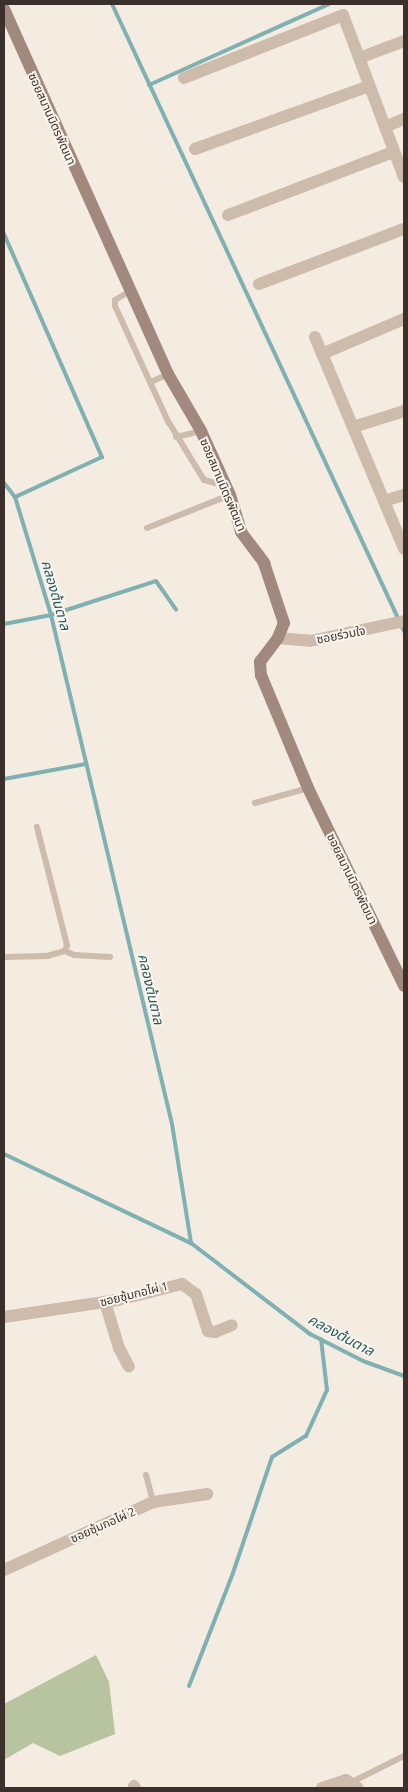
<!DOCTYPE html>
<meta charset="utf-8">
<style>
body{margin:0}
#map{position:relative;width:408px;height:1792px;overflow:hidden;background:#f4ebe1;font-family:Ubuntu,"Noto Sans Thai",sans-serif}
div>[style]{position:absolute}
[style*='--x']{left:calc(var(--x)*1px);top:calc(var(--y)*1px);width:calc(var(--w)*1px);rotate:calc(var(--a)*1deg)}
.green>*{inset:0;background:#b8c4a0}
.stream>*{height:4px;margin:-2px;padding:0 2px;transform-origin:2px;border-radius:2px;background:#7fb0b2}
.lane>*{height:6px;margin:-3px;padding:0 3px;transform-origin:3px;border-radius:3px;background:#cdbbac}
.street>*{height:12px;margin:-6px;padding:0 6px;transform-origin:6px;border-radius:6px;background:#cdbbac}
.secondary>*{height:12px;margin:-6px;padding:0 6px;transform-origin:6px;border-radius:6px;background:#a18a7d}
span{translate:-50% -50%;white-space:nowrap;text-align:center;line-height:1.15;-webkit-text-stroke:4px #fbf5ee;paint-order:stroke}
.street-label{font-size:12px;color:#3b302b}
.water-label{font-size:14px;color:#1f5a5e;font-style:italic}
.frame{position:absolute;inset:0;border:5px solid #3b302b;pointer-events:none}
</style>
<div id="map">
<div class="green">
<div style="clip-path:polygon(96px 1655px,109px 1682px,115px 1734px,60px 1756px,33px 1743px,4px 1760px,4px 1704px)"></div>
</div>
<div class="stream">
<div style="--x:112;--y:4;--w:692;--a:65.03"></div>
<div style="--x:149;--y:85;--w:197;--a:-24.2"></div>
<div style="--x:4;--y:234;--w:244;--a:66.3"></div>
<div style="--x:102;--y:457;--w:96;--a:155.3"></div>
<div style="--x:15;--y:497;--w:123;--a:73"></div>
<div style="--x:51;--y:615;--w:523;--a:76.63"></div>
<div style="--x:172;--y:1124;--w:121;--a:80.9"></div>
<div style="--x:191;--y:1243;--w:150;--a:37.4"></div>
<div style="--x:310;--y:1334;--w:59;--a:27"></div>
<div style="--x:363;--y:1361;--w:44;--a:20.1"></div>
<div style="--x:4;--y:483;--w:18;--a:52"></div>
<div style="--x:4;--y:624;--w:48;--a:-10.8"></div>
<div style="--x:51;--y:615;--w:110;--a:-17.9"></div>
<div style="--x:156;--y:581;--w:35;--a:55"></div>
<div style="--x:4;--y:779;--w:83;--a:-10.4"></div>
<div style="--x:4;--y:1154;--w:207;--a:25.5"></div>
<div style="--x:189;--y:1686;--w:121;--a:-68.7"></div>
<div style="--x:233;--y:1573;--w:122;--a:-71.4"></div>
<div style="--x:272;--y:1457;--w:40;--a:-32"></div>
<div style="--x:306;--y:1436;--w:51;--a:-65.5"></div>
<div style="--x:327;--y:1390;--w:51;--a:-96.7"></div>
</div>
<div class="lane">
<div style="--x:130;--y:291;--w:17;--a:149"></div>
<div style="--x:115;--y:300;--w:6;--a:90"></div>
<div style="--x:115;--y:306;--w:127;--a:65.3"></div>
<div style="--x:168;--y:421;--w:69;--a:58.6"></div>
<div style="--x:204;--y:480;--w:23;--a:15"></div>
<div style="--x:151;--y:382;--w:19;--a:-25"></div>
<div style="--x:176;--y:437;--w:26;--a:-13"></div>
<div style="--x:147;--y:528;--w:89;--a:-21.7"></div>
<div style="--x:255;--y:803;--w:55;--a:-15.8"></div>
<div style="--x:65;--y:951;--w:10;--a:24"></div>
<div style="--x:74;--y:955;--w:36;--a:3"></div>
<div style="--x:4;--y:957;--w:43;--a:-1.3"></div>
<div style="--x:47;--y:956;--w:19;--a:-16"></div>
<div style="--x:65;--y:951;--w:6;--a:-72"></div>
<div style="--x:67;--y:945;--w:122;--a:-104.3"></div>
<div style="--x:146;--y:1475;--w:28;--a:75"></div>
<div style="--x:352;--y:1782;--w:58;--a:-26.6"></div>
</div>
<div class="street">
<div style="--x:359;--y:58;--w:48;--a:-20.7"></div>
<div style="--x:184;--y:78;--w:171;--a:-21.6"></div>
<div style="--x:343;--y:15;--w:173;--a:69.4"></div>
<div style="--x:385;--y:127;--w:21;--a:-23"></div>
<div style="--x:195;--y:149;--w:185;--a:-19.9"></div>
<div style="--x:228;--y:215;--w:177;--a:-20.9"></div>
<div style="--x:259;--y:284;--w:155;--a:-20.8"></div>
<div style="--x:315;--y:337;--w:230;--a:67.2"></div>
<div style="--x:322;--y:354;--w:89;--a:-23.1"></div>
<div style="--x:353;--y:427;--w:53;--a:-17.4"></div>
<div style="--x:384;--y:501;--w:21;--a:-17"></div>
<div style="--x:278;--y:638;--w:32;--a:5"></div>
<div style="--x:310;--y:641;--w:96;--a:-12"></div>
<div style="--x:105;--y:1302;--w:48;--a:73.1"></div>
<div style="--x:119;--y:1348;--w:21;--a:62"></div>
<div style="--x:4;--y:1317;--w:115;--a:-8.5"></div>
<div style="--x:118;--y:1300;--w:66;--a:-14"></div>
<div style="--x:182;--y:1284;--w:17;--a:36"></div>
<div style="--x:196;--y:1294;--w:39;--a:72"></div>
<div style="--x:208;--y:1331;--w:7;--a:8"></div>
<div style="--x:215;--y:1332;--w:18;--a:-22"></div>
<div style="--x:4;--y:1570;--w:164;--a:-24.5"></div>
<div style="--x:153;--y:1502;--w:55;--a:-8.4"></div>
<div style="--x:134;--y:1786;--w:2;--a:63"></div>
<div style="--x:322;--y:1788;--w:25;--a:-18"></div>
<div style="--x:346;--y:1780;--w:14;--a:34"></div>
</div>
<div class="secondary">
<div style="--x:4;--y:9;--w:400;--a:65.8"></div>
<div style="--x:168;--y:374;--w:66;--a:59.9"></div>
<div style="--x:201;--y:431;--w:70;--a:65.6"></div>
<div style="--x:230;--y:495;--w:39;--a:73"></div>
<div style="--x:241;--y:532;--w:39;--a:53"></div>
<div style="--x:264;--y:563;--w:63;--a:71.6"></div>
<div style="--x:284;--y:623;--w:16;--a:112"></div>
<div style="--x:278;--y:638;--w:30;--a:127"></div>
<div style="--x:260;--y:662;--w:13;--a:86"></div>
<div style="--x:261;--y:675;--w:122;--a:67.4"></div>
<div style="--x:308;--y:788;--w:220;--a:64.1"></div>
</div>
<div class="street-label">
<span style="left:52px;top:119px;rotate:66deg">ซอยสมานมิตรพัฒนา</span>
<span style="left:223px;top:485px;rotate:67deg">ซอยสมานมิตรพัฒนา</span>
<span style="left:341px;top:635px;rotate:-11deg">ซอยร่วมใจ</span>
<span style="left:352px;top:879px;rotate:64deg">ซอยสมานมิตรพัฒนา</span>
<span style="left:134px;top:1294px;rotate:-14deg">ซอยซุ้มกอไผ่ 1</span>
<span style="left:103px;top:1525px;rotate:-24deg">ซอยซุ้มกอไผ่ 2</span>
</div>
<div class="water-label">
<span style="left:56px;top:595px;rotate:74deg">คลองต้นตาล</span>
<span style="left:151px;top:989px;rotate:77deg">คลองต้นตาล</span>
<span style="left:341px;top:1335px;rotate:28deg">คลองต้นตาล</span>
</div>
<div class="frame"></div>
</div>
